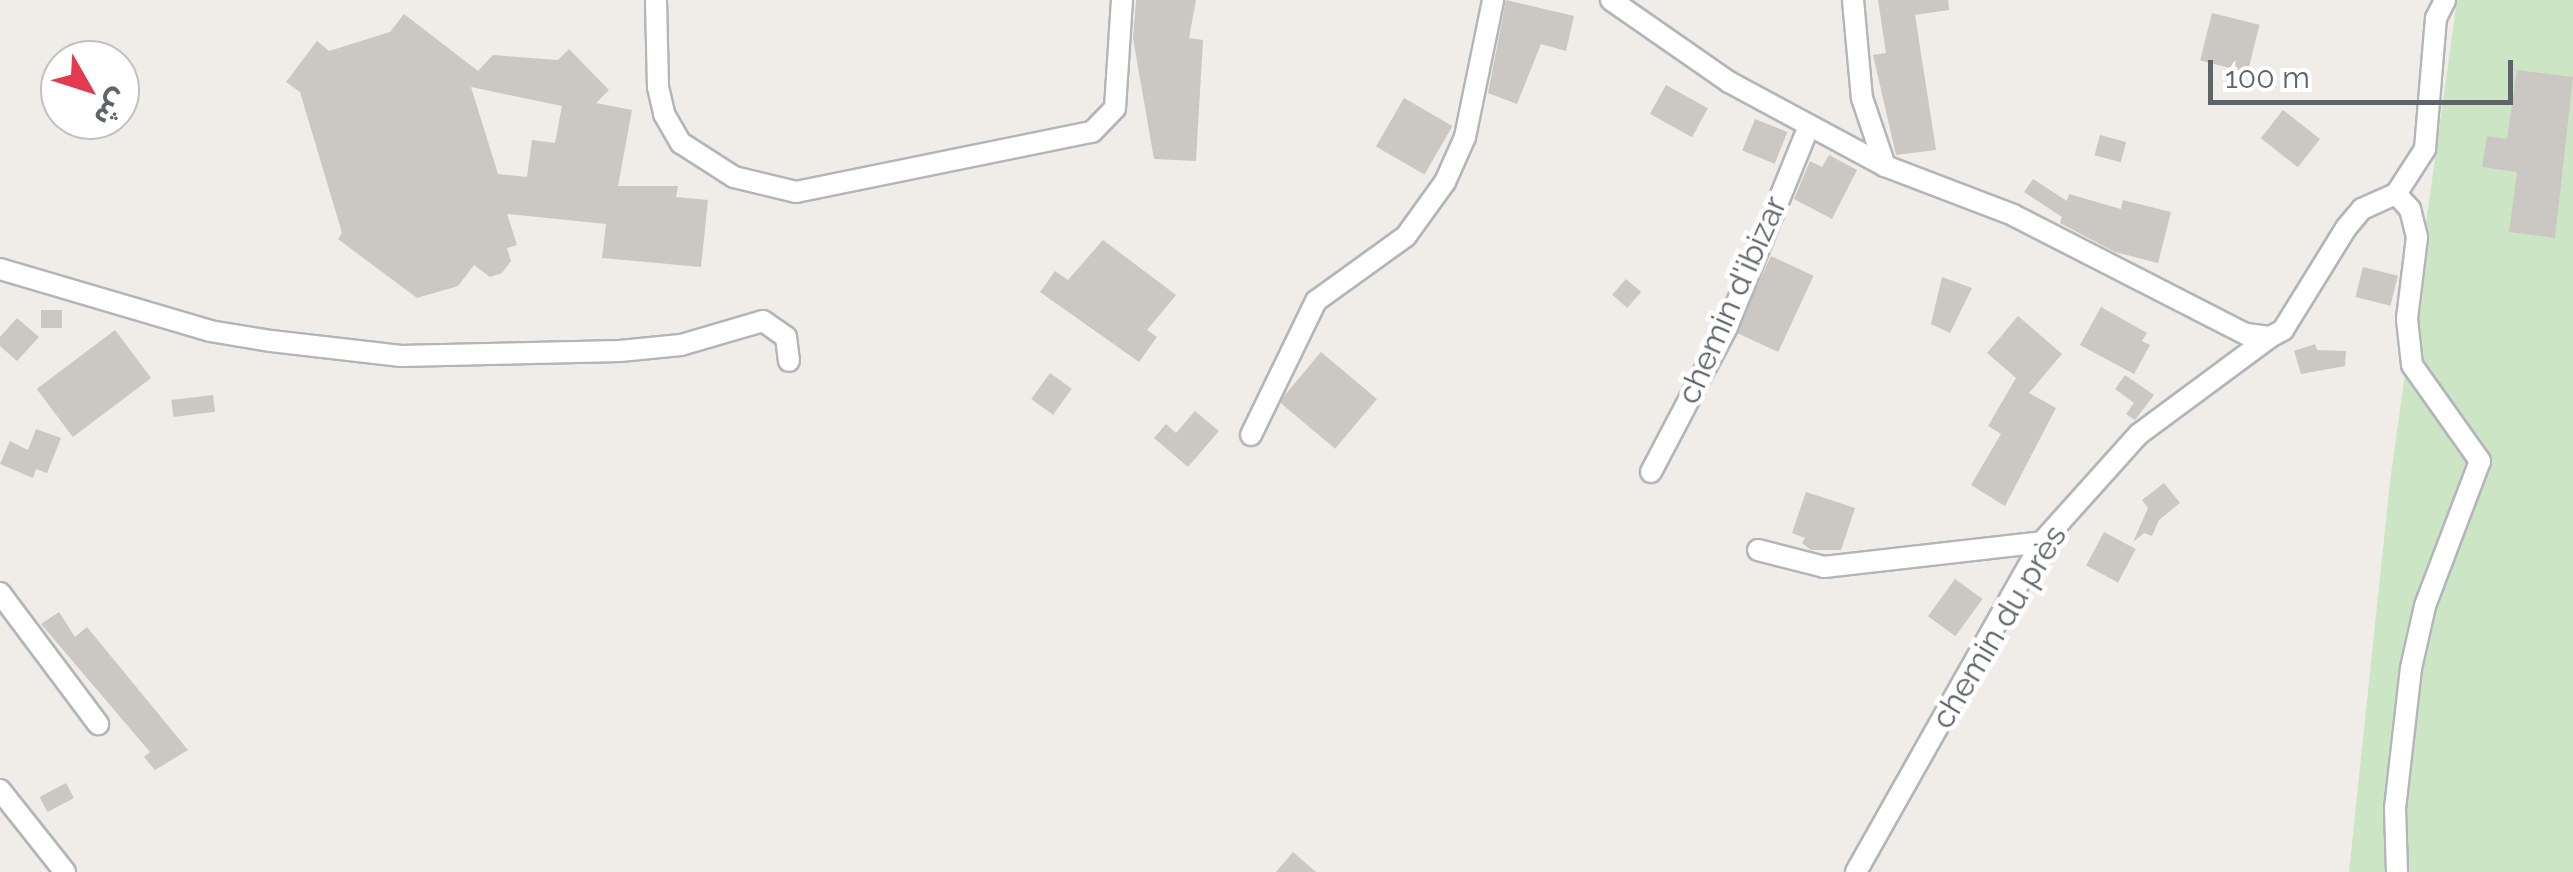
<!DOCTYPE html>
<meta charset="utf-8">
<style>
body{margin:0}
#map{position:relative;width:2573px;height:872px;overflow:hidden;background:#f0ece7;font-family:Raleway,"Noto Sans Arabic",sans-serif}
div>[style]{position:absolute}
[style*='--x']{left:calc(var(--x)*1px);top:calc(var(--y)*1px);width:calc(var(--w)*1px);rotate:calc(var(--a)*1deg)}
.green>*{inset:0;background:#cce6c5}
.building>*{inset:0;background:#cbc7c3;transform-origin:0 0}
.roads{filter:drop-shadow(2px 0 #b2b6b9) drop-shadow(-2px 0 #b2b6b9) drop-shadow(0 2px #b2b6b9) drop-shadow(0 -2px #b2b6b9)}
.minor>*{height:20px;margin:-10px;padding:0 10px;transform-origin:10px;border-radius:10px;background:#fff}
span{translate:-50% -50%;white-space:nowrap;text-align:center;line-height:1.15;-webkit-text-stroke:9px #fff;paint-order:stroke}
.street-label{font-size:32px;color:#5e6467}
.north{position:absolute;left:40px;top:40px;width:100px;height:100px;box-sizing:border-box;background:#fff;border:2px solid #bfc1c2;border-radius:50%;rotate:129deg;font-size:28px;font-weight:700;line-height:40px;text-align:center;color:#5e6467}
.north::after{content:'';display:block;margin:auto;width:35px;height:45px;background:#e23b51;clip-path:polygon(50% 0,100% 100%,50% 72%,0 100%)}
.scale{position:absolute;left:2208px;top:60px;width:305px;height:45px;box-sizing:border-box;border:5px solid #5e6467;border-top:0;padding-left:12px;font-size:30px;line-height:35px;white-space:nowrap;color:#5e6467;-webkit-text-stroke:8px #fff;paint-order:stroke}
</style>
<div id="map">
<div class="green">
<div style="clip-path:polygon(2457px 0,2573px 0,2573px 872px,2349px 872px,2390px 482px)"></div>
</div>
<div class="building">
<div style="clip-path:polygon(1136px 0,1196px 0,1189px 38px,1203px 40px,1196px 161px,1154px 159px,1133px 38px)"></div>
<div style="clip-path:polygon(1506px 0,1574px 16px,1566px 51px,1541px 44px,1517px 104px,1488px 93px)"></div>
<div style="clip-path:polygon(1878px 0,1948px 0,1949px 10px,1915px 15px,1936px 150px,1896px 155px,1873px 55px,1886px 53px)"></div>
<div style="left:2212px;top:13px;width:49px;height:49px;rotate:14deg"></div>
<div style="clip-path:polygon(evenodd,404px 14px,478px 71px,493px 55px,558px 60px,569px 49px,609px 90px,596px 103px,632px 110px,618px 186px,678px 186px,676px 197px,708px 200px,701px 267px,602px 258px,606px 224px,507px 214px,517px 245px,507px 248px,511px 261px,502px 273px,490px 277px,474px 265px,458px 286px,417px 298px,338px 239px,342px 233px,300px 92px,286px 82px,317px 41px,329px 51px,390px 32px,404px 14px,471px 87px,562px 106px,555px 143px,532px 140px,527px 177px,498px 174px,471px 87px)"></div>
<div style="clip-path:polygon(2517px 70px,2573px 77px,2555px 238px,2509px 232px,2517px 172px,2482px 167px,2487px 136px,2507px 139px)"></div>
<div style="left:1666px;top:85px;width:48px;height:33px;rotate:29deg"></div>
<div style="left:1404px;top:98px;width:56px;height:56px;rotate:30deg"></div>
<div style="left:2283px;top:110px;width:47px;height:36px;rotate:38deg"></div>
<div style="left:1755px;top:119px;width:35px;height:34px;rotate:22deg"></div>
<div style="left:2100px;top:135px;width:27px;height:21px;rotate:15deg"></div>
<div style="clip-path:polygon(1829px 155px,1857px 170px,1832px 219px,1794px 199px,1810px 161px,1822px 167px)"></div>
<div style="clip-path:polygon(2033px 179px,2067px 201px,2069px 194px,2121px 209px,2123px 200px,2171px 212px,2158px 263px,2115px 252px,2060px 223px,2062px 217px,2024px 192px)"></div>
<div style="clip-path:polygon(1103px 240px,1176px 295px,1147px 330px,1157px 337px,1139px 362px,1040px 292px,1055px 271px,1068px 280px)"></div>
<div style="left:1771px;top:256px;width:47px;height:84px;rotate:25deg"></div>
<div style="left:2363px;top:267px;width:36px;height:31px;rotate:14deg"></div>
<div style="clip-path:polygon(1942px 277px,1972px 288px,1950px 333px,1931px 324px)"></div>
<div style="left:1626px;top:279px;width:20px;height:21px;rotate:41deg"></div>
<div style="clip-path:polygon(2101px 307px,2147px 333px,2142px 341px,2150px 345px,2134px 374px,2080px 345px)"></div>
<div style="left:41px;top:310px;width:21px;height:18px"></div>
<div style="clip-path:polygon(2018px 316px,2062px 354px,2029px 393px,2056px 408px,2005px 506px,1971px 485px,2001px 434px,1988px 426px,2016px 378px,1987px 353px)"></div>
<div style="clip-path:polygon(17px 318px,39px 337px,17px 361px,0 346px,0 337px)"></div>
<div style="left:115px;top:330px;width:60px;height:98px;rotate:53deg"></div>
<div style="clip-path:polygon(2315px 344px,2317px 350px,2346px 351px,2345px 366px,2301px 374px,2294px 351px)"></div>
<div style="left:1321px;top:352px;width:73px;height:65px;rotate:40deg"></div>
<div style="left:1050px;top:373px;width:27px;height:32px;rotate:36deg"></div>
<div style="clip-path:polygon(2125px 375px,2154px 395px,2135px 420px,2126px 414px,2134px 403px,2115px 389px)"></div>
<div style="left:213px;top:395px;width:17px;height:42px;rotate:83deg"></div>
<div style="clip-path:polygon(1195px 411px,1219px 431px,1188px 467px,1154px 438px,1166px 424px,1176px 433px)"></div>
<div style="clip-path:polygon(36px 429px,61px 438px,47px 473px,36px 469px,33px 478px,0 464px,10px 441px,28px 450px)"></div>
<div style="clip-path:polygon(2164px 483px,2180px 503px,2159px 520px,2152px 536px,2144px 533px,2133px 542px,2148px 508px,2142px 500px)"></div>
<div style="clip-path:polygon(1806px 492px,1855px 508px,1841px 550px,1811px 550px,1802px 543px,1805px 538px,1792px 533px)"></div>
<div style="left:2104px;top:532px;width:36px;height:38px;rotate:28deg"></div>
<div style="left:1955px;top:579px;width:34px;height:46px;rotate:36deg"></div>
<div style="clip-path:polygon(59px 612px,75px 637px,87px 627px,188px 750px,155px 770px,144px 757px,150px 752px,41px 624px)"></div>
<div style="left:66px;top:783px;width:17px;height:30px;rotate:62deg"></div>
<div style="clip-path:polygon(1293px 852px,1316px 872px,1276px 872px)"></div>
</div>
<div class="roads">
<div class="minor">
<div style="--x:656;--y:0;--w:87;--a:88.7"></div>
<div style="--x:658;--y:87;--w:28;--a:77"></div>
<div style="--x:664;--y:114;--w:34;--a:60"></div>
<div style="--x:681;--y:143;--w:63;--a:32.7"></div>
<div style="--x:734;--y:177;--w:64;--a:13.6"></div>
<div style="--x:796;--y:192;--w:302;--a:-11.5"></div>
<div style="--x:1092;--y:132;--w:33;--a:-46"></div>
<div style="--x:1115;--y:108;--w:108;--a:-86.3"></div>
<div style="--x:1611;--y:0;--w:144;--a:34.8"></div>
<div style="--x:1729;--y:82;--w:177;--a:28.3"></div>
<div style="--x:1885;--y:166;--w:137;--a:20.9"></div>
<div style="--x:2013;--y:215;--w:262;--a:27.1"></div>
<div style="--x:2246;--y:334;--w:24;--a:7"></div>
<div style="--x:2270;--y:337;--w:15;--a:-28"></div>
<div style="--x:2283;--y:330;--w:120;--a:-58.3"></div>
<div style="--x:2346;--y:228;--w:25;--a:-50"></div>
<div style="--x:2362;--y:209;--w:37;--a:-24"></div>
<div style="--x:2396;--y:194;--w:54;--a:-57.2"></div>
<div style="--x:2425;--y:149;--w:131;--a:-85.2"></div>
<div style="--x:2436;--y:18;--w:20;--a:-63"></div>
<div style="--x:1853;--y:0;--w:98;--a:84.8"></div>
<div style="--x:1862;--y:98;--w:72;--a:71.3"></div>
<div style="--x:2396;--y:194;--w:21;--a:47"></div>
<div style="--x:2410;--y:209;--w:29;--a:76"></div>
<div style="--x:2417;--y:237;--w:83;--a:97"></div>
<div style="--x:2407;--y:319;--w:46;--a:83.8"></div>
<div style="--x:2412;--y:365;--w:118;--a:54.7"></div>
<div style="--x:2480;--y:461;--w:155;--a:110.8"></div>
<div style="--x:2425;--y:606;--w:64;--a:102.7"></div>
<div style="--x:2411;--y:668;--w:141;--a:96.5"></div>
<div style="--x:2395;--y:808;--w:64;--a:88.2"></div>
<div style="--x:0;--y:269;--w:219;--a:16.4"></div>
<div style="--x:210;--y:331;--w:62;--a:9.3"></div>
<div style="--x:271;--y:341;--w:131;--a:6.6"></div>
<div style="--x:401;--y:356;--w:219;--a:-1.3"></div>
<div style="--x:620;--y:351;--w:61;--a:-5.6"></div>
<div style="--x:681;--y:345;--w:85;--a:-16.3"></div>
<div style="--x:763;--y:321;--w:28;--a:35"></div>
<div style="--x:786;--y:337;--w:24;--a:83"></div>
<div style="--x:1251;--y:435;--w:149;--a:-64.1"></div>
<div style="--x:1316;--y:301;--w:111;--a:-35.8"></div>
<div style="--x:1406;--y:236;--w:67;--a:-54.2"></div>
<div style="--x:1445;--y:182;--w:49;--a:-66"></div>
<div style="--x:1465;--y:137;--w:140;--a:-78.4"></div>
<div style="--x:1651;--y:472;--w:164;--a:-62.3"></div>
<div style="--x:1727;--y:327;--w:217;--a:-67.8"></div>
<div style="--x:1758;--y:550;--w:68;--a:14.4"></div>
<div style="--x:1824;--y:567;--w:219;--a:-6.5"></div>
<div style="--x:0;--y:593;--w:164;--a:53.2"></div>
<div style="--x:0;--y:790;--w:105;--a:51.6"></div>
<div style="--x:1856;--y:872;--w:379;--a:-60.6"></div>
<div style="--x:2042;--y:542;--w:145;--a:-48.1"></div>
<div style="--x:2139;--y:434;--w:163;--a:-36.5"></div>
</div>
</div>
<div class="street-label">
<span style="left:1732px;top:300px;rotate:-66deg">chemin d'ibizar</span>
<span style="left:1999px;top:627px;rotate:-59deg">chemin du près</span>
</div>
<div class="north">ش</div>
<div class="scale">100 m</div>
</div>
